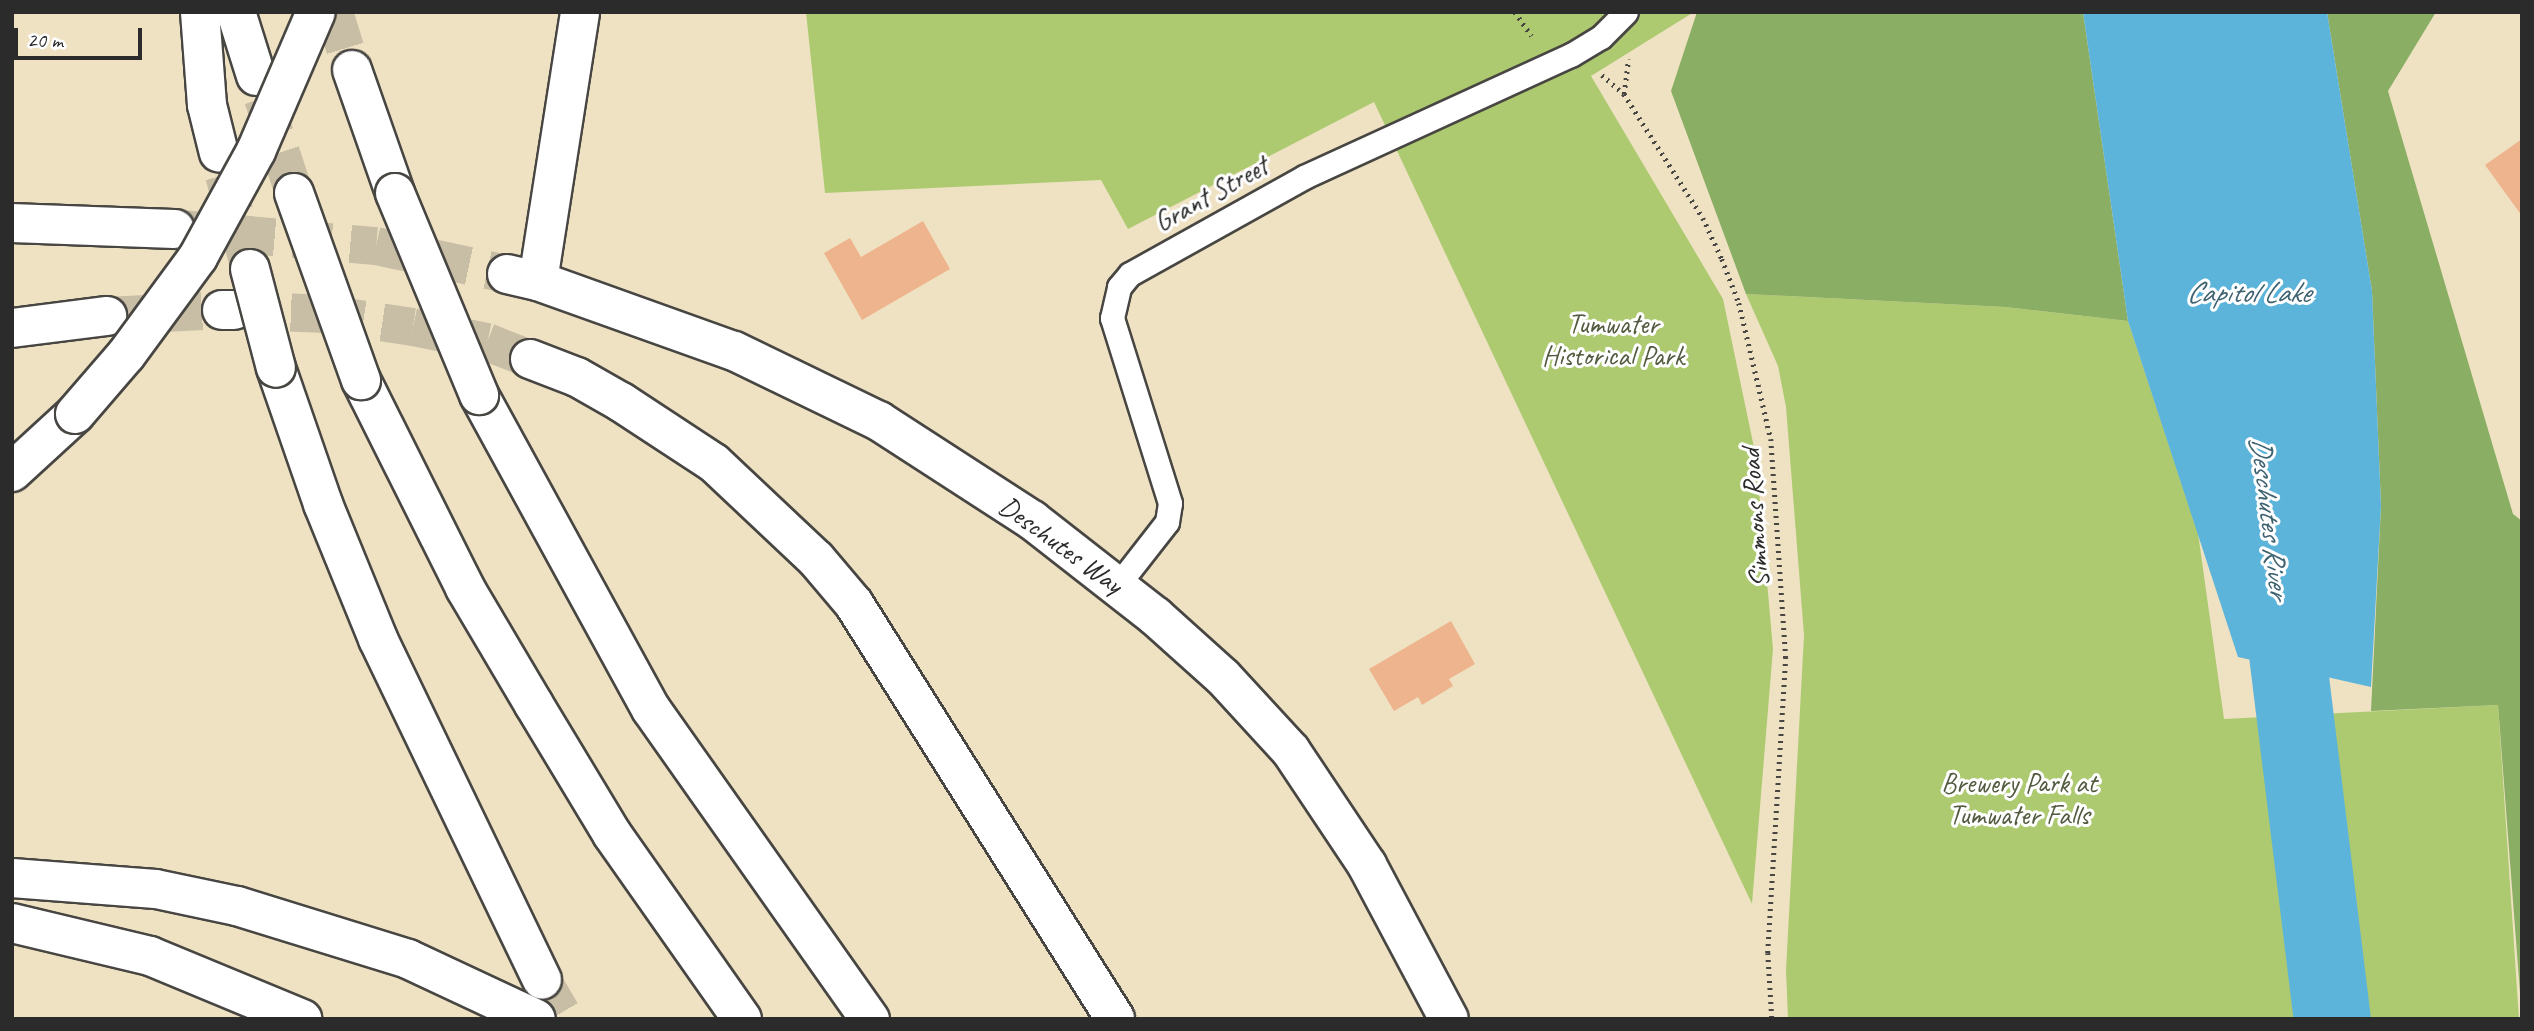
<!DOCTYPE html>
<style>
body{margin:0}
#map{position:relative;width:2534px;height:1031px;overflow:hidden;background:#efe2c3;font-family:Caveat,sans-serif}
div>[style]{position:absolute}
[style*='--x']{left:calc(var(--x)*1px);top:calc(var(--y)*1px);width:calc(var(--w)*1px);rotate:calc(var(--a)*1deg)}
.green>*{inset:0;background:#adca71}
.forest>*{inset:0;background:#8aae63}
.water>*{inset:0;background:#5db4da}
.river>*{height:77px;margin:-38.5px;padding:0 38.5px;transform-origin:38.5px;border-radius:38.5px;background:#5db4da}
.building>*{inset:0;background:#edb48d}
.tertiary-tunnel>*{height:38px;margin-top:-19px;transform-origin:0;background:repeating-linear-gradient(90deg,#c8bda5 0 38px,transparent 0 57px)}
.motorway-tunnel>*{height:38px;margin-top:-19px;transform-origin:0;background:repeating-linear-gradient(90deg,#c8bda5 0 38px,transparent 0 57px)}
.path>*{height:4.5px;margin-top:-2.25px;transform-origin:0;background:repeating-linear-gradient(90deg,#484642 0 2px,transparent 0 7px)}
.roads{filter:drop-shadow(2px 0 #484642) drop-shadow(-2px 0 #484642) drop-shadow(0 2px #484642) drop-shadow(0 -2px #484642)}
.service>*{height:23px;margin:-11.5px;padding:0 11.5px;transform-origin:11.5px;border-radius:11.5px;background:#fff}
.tertiary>*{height:38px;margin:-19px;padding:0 19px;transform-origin:19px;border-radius:19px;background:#fff}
.secondary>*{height:38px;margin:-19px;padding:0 19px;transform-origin:19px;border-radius:19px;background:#fff}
.motorway>*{height:38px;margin:-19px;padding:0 19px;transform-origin:19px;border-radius:19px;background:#fff}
.bridges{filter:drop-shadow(2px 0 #484642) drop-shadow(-2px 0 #484642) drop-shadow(0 2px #484642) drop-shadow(0 -2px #484642)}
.motorway-bridge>*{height:38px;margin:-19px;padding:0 19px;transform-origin:19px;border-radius:19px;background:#fff}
span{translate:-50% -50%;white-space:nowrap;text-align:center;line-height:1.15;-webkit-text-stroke:6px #fff;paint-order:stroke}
.street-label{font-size:28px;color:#2b2b2b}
.park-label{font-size:28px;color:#525b40}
.water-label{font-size:30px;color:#3f6271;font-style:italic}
.frame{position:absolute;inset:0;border:14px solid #2b2b2b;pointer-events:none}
.scale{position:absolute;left:14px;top:28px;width:128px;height:32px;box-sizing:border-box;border:4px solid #2b2b2b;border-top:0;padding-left:9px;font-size:21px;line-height:24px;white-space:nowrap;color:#2b2b2b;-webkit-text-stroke:5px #fff;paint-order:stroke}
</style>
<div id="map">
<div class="green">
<div style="clip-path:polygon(806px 12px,1694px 12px,1591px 76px,1723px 299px,1756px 457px,1773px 649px,1752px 904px,1374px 102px,1128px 229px,1101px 180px,825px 193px)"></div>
<div style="clip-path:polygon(1746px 294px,2005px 307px,2128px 321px,2198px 533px,2224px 719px,2498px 705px,2519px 1019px,1788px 1019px,1786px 970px,1804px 635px,1786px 407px,1778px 366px)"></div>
</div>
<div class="forest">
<div style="clip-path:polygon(1697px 12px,2083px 12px,2128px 321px,2005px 307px,1746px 294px,1671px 91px)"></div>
<div style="clip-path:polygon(2327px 12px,2436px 12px,2388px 91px,2513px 514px,2522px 521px,2522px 1019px,2498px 705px,2371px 711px,2381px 506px,2372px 291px)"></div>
</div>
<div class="water">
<div style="clip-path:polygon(2083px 12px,2327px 12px,2372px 291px,2381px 506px,2371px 687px,2238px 657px,2128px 321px)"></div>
</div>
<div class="river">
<div style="--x:2276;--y:564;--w:458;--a:83"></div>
</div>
<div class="building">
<div style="clip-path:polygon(2522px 139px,2522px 216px,2485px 165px)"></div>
<div style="clip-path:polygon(923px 221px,950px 269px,862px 320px,824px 253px,850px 238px,861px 257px)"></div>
<div style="clip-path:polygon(1451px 621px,1475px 664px,1449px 679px,1453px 686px,1422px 705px,1418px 697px,1394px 711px,1369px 669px)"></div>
</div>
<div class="tertiary-tunnel">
<div style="--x:180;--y:229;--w:197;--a:5"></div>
<div style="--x:376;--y:246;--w:134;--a:12.1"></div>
</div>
<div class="motorway-tunnel">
<div style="--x:334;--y:12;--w:61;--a:72.8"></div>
<div style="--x:263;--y:98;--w:100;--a:71.9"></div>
<div style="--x:224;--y:175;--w:98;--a:74.5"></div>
<div style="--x:234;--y:310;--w:92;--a:2.5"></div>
<div style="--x:326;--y:314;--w:88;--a:8.5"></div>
<div style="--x:413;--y:327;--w:76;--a:11.5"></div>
<div style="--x:487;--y:342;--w:46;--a:21.6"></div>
<div style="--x:107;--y:316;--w:115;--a:-3"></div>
<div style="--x:542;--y:980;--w:45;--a:59.5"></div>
</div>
<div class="path">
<div style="--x:1515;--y:12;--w:29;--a:55"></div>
<div style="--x:1602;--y:75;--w:29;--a:41"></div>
<div style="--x:1624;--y:94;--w:147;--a:57.5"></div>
<div style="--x:1703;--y:218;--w:45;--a:65.1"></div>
<div style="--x:1722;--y:259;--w:47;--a:68.9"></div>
<div style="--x:1739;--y:303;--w:140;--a:76.8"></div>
<div style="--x:1771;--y:439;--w:219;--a:86.1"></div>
<div style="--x:1786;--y:657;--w:297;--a:93.5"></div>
<div style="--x:1768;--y:953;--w:66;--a:86.5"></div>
<div style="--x:1624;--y:94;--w:35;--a:-83"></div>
</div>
<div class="roads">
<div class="service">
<div style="--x:1117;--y:586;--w:81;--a:-52"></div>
<div style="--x:1167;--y:522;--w:19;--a:-81"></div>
<div style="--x:1170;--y:503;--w:194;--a:-107.4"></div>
<div style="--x:1112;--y:318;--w:32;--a:-77"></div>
<div style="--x:1119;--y:287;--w:17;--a:-50"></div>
<div style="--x:1130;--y:274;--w:199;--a:-29.1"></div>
<div style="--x:1304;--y:177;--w:294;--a:-24.6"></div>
<div style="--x:1571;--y:55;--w:35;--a:-31"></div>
<div style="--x:1601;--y:37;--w:35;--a:-45"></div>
</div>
<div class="tertiary">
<div style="--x:12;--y:223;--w:163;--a:2.1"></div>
<div style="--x:507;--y:274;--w:32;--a:13"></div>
</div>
<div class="secondary">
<div style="--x:538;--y:281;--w:208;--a:19.7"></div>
<div style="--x:734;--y:351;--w:161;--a:25.8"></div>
<div style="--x:879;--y:421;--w:182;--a:32.9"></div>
<div style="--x:1032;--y:520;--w:156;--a:38"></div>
<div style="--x:1155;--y:616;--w:91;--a:41.9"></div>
<div style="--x:1223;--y:677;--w:100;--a:47.4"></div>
<div style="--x:1291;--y:751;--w:137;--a:56.3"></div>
<div style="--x:1367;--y:865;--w:174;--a:62"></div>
</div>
<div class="motorway">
<div style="--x:200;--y:12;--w:93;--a:85.7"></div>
<div style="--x:207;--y:105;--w:49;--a:76"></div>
<div style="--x:236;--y:12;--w:67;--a:72.6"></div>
<div style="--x:352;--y:70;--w:130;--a:70.7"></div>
<div style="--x:538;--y:281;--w:272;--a:-81.1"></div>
<div style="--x:222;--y:310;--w:12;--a:0"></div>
<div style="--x:12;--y:328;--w:96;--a:-7.2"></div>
<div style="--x:530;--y:359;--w:50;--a:21"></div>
<div style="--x:577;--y:377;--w:51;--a:29.6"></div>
<div style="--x:621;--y:402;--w:111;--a:33.3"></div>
<div style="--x:714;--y:463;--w:140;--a:43.3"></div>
<div style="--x:816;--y:559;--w:59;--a:49.8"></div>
<div style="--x:854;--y:604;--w:490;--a:57.8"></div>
<div style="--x:276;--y:368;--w:144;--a:70.9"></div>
<div style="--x:323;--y:504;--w:146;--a:67.8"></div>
<div style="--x:378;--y:639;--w:378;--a:64.3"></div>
<div style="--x:361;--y:380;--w:233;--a:63.4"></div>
<div style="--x:465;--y:588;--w:134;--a:59.4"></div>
<div style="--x:533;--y:703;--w:153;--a:58.9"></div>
<div style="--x:612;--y:834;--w:226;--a:54.9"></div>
<div style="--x:479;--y:395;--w:358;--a:61.3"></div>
<div style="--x:651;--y:709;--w:380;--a:54.8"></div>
<div style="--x:12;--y:472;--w:86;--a:-42.6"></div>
<div style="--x:12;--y:878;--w:144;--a:4.4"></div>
<div style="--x:156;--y:889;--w:83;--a:11.9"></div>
<div style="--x:237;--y:906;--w:179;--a:17.2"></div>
<div style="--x:408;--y:959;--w:141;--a:25.1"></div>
<div style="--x:12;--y:923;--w:142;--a:13.4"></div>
<div style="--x:150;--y:956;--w:165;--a:22.5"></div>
</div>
</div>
<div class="bridges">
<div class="motorway-bridge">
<div style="--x:294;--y:193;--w:199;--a:70.3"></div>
<div style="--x:395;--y:193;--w:219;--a:67.4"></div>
<div style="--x:250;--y:269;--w:102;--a:75.3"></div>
<div style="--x:75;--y:414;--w:78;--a:-49.2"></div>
<div style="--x:126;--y:355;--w:122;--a:-53.7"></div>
<div style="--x:198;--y:257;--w:121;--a:-61.3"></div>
<div style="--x:256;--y:151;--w:151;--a:-66.7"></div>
</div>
</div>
<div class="street-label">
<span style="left:1211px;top:194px;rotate:-29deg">Grant Street</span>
<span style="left:1755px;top:518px;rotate:-94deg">Simmons Road</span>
<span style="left:1061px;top:545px;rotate:36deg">Deschutes Way</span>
</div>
<div class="park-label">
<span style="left:1613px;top:340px">Tumwater<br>Historical Park</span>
<span style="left:2019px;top:799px">Brewery Park at<br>Tumwater Falls</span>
</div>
<div class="water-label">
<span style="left:2248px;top:292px">Capitol Lake</span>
<span style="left:2270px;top:517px;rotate:83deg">Deschutes River</span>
</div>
<div class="frame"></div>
<div class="scale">20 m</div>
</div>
